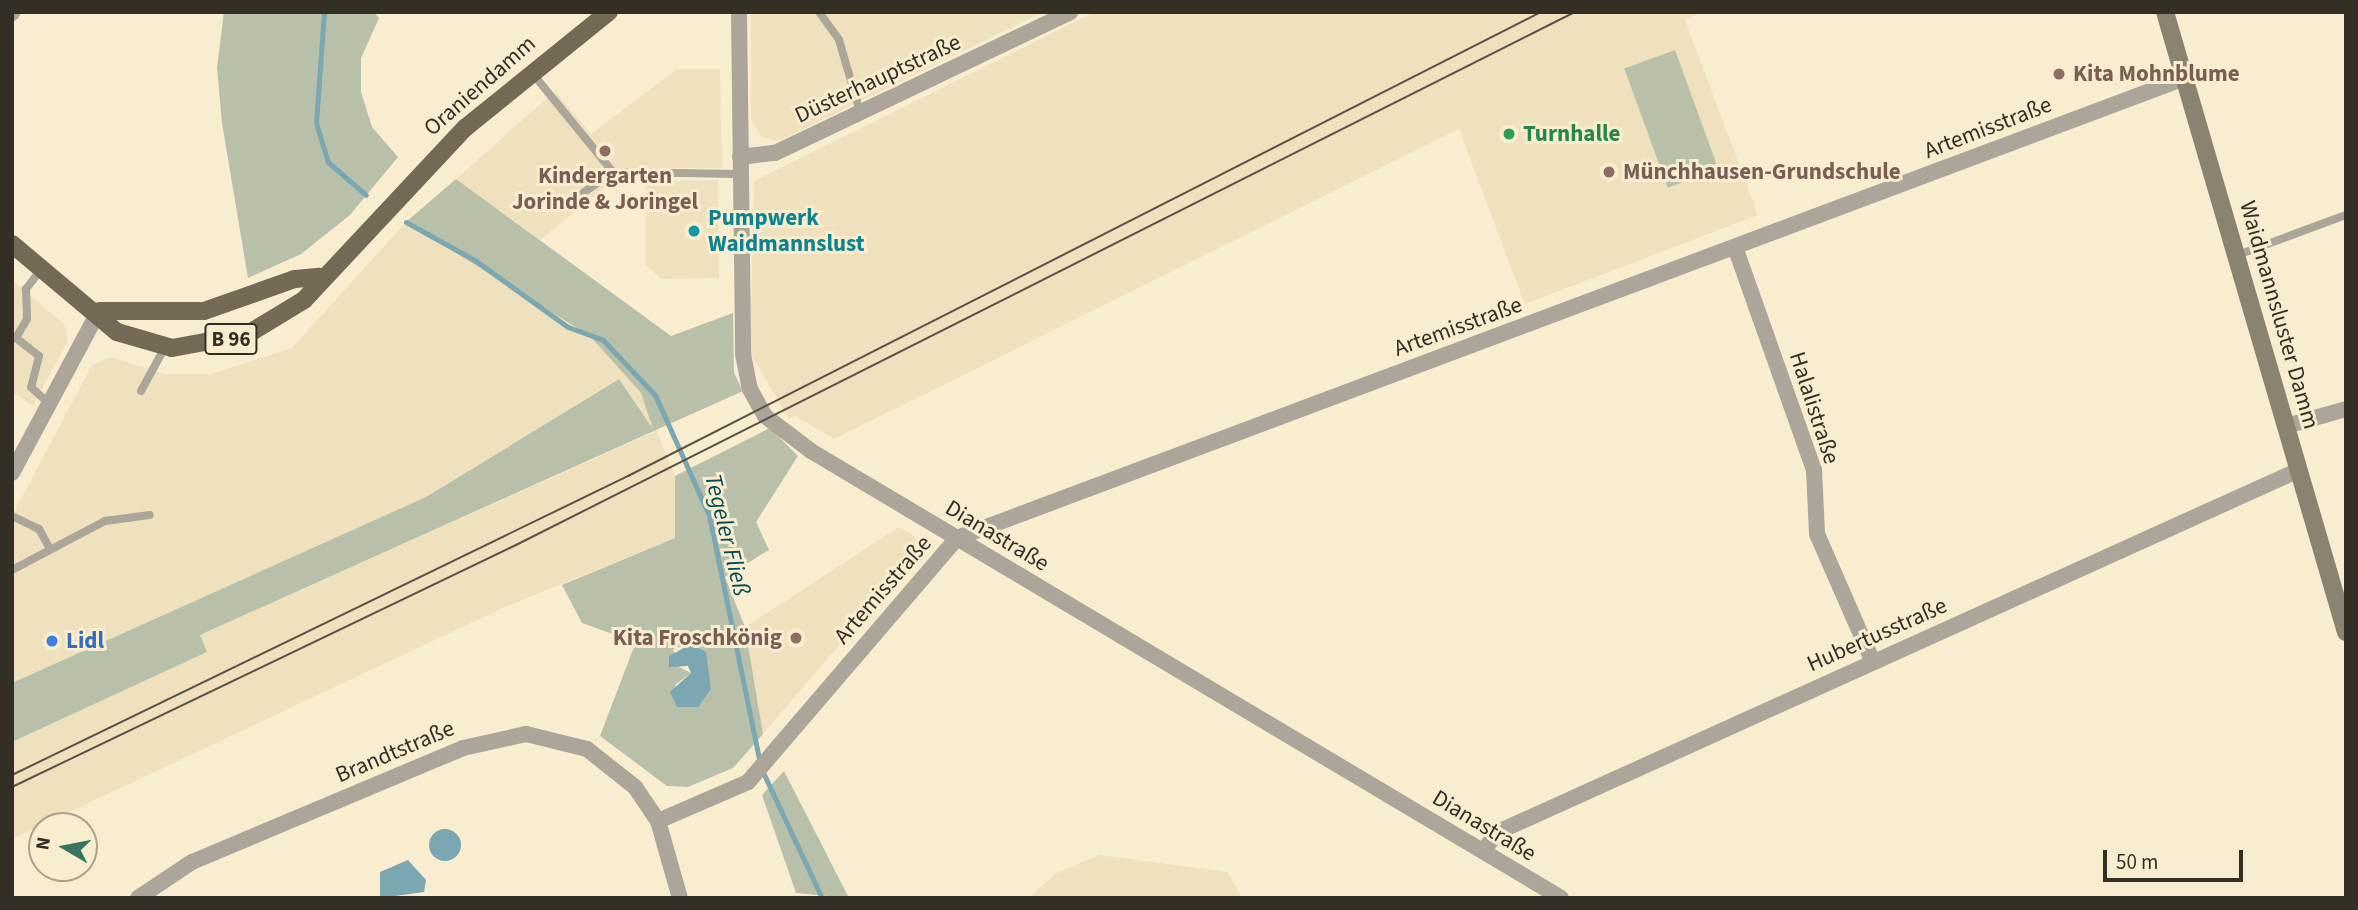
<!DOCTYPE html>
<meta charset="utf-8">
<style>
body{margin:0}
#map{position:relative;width:2358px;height:910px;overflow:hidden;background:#f9edd0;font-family:"Source Sans 3",sans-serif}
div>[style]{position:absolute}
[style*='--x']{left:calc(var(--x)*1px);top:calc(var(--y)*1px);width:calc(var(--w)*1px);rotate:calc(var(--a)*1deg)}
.built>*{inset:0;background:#f0e1be}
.green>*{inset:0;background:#b9c0a9;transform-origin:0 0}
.water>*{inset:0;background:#7aa7b2}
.round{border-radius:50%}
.stream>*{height:5px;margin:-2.5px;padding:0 2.5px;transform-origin:2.5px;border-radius:2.5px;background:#7aa7b2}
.service>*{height:8px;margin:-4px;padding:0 4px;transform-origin:4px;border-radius:4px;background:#aba59a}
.minor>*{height:16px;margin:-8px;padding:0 8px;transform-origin:8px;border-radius:8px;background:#aba59a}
.secondary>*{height:18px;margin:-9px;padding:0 9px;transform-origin:9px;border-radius:9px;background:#8b8271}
.primary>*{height:18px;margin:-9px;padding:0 9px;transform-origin:9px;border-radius:9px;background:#746954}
.tram>*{height:2px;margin:-1px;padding:0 1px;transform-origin:1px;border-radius:1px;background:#595345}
.dots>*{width:19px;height:19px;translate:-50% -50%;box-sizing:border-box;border:4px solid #f9edd0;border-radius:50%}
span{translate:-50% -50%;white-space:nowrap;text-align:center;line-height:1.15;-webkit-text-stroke:6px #f9edd0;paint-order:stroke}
.shield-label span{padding:2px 5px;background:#f9edd0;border:2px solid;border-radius:5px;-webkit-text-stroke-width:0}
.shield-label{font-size:21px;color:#342f25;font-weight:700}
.education-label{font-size:23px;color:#785e54;font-weight:700}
.left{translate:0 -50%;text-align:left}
.right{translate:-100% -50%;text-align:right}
.street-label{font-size:23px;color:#342f25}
.leisure-label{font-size:23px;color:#27864d;font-weight:700}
.culture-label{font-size:23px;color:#0d838f;font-weight:700}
.shop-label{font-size:23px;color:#366cbe;font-weight:700}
.water-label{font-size:24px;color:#044a57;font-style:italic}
.frame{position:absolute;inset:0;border:14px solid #342f25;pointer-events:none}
.north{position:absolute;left:28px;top:812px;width:70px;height:70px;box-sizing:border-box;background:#f9edd0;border:2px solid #aaa18c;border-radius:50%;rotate:280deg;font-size:19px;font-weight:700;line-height:28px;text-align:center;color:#342f25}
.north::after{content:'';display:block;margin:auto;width:24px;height:32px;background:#387561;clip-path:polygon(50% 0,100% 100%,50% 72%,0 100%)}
.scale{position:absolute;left:2103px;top:850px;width:140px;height:32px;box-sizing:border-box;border:4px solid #342f25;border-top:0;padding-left:9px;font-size:21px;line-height:24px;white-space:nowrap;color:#342f25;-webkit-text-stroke:5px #f9edd0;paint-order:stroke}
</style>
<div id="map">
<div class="built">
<div style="clip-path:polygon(751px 12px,1043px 12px,779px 141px,762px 137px,751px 120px)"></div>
<div style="clip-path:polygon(1095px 12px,1702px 12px,1685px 20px,1758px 215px,1525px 304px,1459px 129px,834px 439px,795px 416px,789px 419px,750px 352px,754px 181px)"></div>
<div style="clip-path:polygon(677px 69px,720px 69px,722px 168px,644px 168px,643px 179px,614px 180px,540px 240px,456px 179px,555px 91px,591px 134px)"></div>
<div style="clip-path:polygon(718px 180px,719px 278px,661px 279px,646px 265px,646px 181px)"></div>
<div style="clip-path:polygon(406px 222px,590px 336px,641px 393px,675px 476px,675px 538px,505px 607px,12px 839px,12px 742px,206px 652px,200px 635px,654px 432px,618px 379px,426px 497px,12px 683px,12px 516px,92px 365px,111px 357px,164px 374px,211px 374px,292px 348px)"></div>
<div style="clip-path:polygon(12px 280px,64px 324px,68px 340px,33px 406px,12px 392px)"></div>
<div style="clip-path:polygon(899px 527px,914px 536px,917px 554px,763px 734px,745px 627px)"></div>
<div style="clip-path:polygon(1099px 855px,1228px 872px,1242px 898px,1029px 898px,1055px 874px)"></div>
</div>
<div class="green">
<div style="clip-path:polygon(224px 12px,374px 12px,379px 18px,361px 58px,361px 92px,372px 127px,398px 157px,350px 215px,301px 254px,248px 278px,222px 123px,217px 68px)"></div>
<div style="left:1675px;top:50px;width:127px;height:54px;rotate:70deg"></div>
<div style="clip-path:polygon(456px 179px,671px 336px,733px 313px,734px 373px,743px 391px,200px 635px,207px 652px,12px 742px,12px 683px,426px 497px,619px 379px,653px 429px,641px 393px,590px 336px,406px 222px)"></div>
<div style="clip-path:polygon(evenodd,770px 428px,798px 456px,756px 522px,769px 550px,725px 577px,745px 627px,763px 734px,733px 768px,688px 787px,667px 786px,600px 736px,640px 631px,624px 638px,582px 623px,562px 585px,675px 538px,675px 476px,770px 428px,691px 644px,698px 707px,675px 685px,691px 673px,679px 667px,673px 649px,691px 644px)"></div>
<div style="clip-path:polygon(784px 771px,849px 898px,796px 893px,762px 795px)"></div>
</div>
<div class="water">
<div style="clip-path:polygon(691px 644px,706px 652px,711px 689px,698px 707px,677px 707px,670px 692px,691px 673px,688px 666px,669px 667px,669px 656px)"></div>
<div class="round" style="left:429px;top:829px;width:32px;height:32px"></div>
<div style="clip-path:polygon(408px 860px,426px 880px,424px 892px,380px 898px,380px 872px)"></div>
</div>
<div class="stream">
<div style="--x:324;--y:12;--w:111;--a:94.1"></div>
<div style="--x:316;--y:123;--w:41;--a:72.9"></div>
<div style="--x:328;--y:162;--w:50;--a:41"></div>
<div style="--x:406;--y:222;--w:80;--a:29.1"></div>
<div style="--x:476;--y:261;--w:113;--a:35.7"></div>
<div style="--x:568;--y:327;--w:37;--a:20"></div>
<div style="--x:603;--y:340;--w:76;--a:46.6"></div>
<div style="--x:655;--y:395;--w:132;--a:65.8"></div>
<div style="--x:709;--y:515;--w:258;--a:78.4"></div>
<div style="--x:761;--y:768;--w:144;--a:64.9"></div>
</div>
<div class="service">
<div style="--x:819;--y:12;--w:34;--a:54"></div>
<div style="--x:839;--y:40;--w:75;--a:73.7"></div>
<div style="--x:533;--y:74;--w:127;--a:50.8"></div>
<div style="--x:613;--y:172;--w:38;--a:145"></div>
<div style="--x:613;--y:172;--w:127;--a:0.9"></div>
<div style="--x:2235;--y:256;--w:118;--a:-20.3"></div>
<div style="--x:40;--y:271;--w:23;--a:128"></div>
<div style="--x:26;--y:289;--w:30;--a:88"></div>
<div style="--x:27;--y:319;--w:22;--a:120"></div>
<div style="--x:16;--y:338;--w:29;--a:38"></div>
<div style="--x:39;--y:356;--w:32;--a:104"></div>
<div style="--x:31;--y:387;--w:25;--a:43"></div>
<div style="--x:141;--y:391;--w:50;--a:-61.4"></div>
<div style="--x:12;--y:516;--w:30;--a:26"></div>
<div style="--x:39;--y:529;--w:23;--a:61"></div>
<div style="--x:12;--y:570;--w:105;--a:-27.8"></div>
<div style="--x:105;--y:521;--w:45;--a:-7.6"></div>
</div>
<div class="minor">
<div style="--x:739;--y:12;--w:342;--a:89.3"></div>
<div style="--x:743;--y:354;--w:36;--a:79"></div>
<div style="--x:750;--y:389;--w:31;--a:61"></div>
<div style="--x:765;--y:416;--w:58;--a:37.3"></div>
<div style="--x:811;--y:451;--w:873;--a:30.79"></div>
<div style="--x:12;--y:13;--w:1;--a:-45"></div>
<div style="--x:740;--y:157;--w:35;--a:-7"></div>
<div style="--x:775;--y:153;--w:327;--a:-25.5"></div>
<div style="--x:1735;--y:247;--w:237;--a:70.5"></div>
<div style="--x:1814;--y:470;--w:64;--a:87.3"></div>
<div style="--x:1817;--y:534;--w:140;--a:66.4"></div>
<div style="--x:2286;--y:426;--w:62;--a:-15.8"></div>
<div style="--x:12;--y:473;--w:184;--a:-61.8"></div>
<div style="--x:658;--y:821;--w:98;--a:-23.4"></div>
<div style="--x:748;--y:782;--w:321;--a:-49.4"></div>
<div style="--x:957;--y:538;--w:1311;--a:-20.54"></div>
<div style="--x:1483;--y:851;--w:24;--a:-52"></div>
<div style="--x:1498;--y:832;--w:879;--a:-24.32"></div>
<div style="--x:138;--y:898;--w:65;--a:-33.7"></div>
<div style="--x:192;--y:862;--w:294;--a:-22.8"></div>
<div style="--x:463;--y:748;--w:65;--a:-12.5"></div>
<div style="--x:526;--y:734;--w:63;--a:13.8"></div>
<div style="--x:587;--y:749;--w:61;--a:38.4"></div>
<div style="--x:635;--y:787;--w:41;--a:55.9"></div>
<div style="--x:658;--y:821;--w:80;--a:74.1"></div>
</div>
<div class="secondary">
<div style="--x:2165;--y:12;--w:646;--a:73.73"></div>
</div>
<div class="primary">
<div style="--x:12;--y:244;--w:137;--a:40"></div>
<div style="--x:117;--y:332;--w:57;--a:16.2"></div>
<div style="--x:172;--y:348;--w:77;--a:-10.4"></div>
<div style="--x:248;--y:334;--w:66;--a:-31.3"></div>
<div style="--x:304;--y:300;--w:236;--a:-46.9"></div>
<div style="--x:465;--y:128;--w:185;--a:-38.9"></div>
<div style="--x:99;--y:311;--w:105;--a:0"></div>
<div style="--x:204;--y:311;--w:96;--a:-19.4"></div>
<div style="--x:295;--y:279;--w:25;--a:-5"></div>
</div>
<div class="tram">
<div style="--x:12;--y:775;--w:685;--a:-25.89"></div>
<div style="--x:628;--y:476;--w:1024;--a:-26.94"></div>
<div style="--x:12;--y:787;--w:559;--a:-25.65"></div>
<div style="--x:516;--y:545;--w:1186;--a:-26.72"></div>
</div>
<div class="dots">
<div style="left:2059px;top:74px;background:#8d6e63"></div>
<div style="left:1509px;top:134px;background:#2e9e5b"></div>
<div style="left:605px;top:151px;background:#8d6e63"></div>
<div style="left:1609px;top:172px;background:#8d6e63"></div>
<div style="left:694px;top:231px;background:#0f9aa8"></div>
<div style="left:796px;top:638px;background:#8d6e63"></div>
<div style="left:52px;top:641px;background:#3f7fe0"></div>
</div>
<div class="shield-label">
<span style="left:231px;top:339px">B 96</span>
</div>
<div class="education-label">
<span class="left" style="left:2073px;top:74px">Kita Mohnblume</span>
<span class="left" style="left:1623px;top:172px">Münchhausen-Grundschule</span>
<span style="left:605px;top:189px">Kindergarten<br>Jorinde &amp; Joringel</span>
<span class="right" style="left:782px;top:638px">Kita Froschkönig</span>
</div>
<div class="street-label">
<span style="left:878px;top:79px;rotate:-25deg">Düsterhauptstraße</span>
<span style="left:480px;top:86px;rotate:-41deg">Oraniendamm</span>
<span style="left:1988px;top:128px;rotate:-21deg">Artemisstraße</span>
<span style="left:2279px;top:315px;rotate:74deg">Waidmannsluster Damm</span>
<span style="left:1458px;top:327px;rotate:-20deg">Artemisstraße</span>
<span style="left:1814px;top:408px;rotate:72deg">Halalistraße</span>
<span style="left:997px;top:536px;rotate:31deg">Dianastraße</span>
<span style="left:883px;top:590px;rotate:-49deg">Artemisstraße</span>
<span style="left:1877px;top:635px;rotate:-24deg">Hubertusstraße</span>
<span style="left:395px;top:752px;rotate:-23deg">Brandtstraße</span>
<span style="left:1484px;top:826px;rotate:31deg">Dianastraße</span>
</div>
<div class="leisure-label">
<span class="left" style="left:1523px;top:134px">Turnhalle</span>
</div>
<div class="culture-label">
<span class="left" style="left:708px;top:231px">Pumpwerk<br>Waidmannslust</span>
</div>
<div class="shop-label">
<span class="left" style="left:66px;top:641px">Lidl</span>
</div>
<div class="water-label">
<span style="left:727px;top:535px;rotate:76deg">Tegeler Fließ</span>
</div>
<div class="frame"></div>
<div class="north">N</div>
<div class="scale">50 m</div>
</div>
